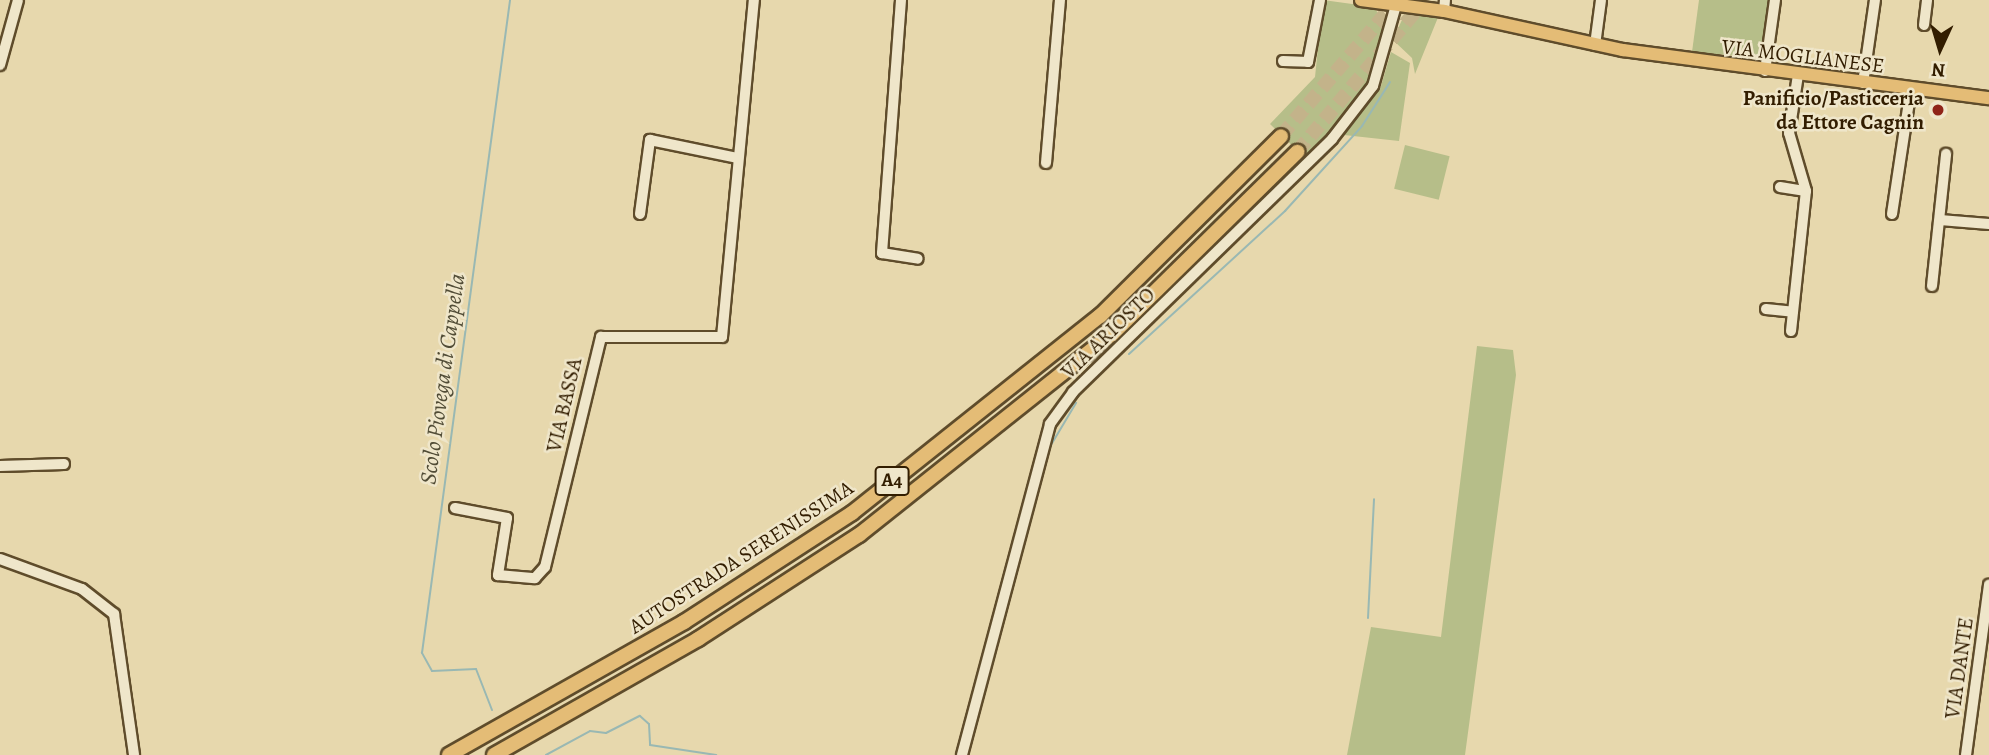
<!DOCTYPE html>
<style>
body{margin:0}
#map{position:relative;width:1989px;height:755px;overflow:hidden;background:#e7d8ad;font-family:Alegreya,serif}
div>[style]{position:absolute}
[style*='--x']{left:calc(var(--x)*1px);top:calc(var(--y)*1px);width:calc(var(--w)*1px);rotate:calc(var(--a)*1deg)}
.green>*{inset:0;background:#b6be89;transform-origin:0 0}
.stream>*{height:2px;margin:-1px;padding:0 1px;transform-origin:1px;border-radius:1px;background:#99b8b3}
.highway-tunnel>*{height:14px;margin-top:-7px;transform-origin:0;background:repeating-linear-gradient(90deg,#c3b38a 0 14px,transparent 0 21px)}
.roads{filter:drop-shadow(2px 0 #5f4c2b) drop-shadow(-2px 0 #5f4c2b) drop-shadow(0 2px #5f4c2b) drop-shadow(0 -2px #5f4c2b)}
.minor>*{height:10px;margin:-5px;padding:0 5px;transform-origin:5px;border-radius:5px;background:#efe6ca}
.major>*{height:12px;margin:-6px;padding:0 6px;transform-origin:6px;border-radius:6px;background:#e4bc76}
.highway>*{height:14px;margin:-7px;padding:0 7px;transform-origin:7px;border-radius:7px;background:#e4bc76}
.dots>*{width:19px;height:19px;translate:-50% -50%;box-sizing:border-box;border:4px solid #efe6ca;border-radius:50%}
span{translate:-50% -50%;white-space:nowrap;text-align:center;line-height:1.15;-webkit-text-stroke:5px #efe6ca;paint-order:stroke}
.shield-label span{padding:2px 5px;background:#efe6ca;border:2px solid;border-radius:5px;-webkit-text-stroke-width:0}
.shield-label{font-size:19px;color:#321d00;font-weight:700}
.street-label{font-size:21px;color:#321d00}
.poi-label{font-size:21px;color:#321d00;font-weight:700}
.right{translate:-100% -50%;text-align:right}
.water-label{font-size:23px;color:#514c36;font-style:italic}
.north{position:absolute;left:1905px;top:14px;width:70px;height:70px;-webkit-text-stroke:5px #efe6ca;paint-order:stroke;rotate:184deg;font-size:19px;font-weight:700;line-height:28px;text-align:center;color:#321d00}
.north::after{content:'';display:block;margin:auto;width:24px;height:32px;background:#321d00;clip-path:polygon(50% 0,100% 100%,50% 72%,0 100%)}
</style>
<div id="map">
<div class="green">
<div style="clip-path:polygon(1323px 0,1374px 7px,1384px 23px,1372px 77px,1307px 160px,1270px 124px,1315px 77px)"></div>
<div style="clip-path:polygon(1699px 0,1771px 0,1761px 58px,1692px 52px)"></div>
<div style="clip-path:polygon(1405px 13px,1439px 15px,1415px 74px,1412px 58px,1393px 40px)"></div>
<div style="clip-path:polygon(1391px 52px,1410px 63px,1399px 141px,1344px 135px,1381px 86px)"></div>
<div style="left:1405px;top:145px;width:46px;height:45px;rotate:14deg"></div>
<div style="clip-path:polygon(1477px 346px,1513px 350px,1516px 375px,1465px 755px,1347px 755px,1371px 627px,1441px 637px)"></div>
</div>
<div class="stream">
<div style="--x:1129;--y:354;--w:212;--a:-42.5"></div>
<div style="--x:1285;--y:211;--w:115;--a:-47.8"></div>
<div style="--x:1362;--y:126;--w:52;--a:-57.5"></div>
<div style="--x:1048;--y:450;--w:55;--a:-59.2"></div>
<div style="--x:1368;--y:618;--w:119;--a:-87.1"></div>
<div style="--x:985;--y:691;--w:73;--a:-75.8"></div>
<div style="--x:492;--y:710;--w:44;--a:-111.3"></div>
<div style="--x:476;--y:669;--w:44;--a:177.4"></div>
<div style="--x:432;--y:671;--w:21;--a:-119"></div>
<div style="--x:422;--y:653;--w:659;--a:-82.32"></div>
<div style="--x:546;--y:755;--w:50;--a:-28.6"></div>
<div style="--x:590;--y:731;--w:16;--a:7"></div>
<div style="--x:606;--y:733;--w:38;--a:-27"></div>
<div style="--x:640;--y:716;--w:12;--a:42"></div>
<div style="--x:649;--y:724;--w:21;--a:87"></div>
<div style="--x:650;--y:745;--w:67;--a:8.6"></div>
</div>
<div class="highway-tunnel">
<div style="--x:1281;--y:136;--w:179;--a:-49.5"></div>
<div style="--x:1297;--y:152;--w:199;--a:-49.9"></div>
</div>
<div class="roads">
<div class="minor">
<div style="--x:901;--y:0;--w:254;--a:94.3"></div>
<div style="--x:882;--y:253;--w:36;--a:9"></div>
<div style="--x:1444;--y:11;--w:11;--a:-85"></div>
<div style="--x:1924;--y:25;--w:25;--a:-83"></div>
<div style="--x:1595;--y:45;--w:45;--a:-82.4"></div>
<div style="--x:1283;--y:61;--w:25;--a:2"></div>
<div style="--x:1308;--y:62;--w:63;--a:-79"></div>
<div style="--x:0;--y:65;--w:67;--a:-74.5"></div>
<div style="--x:1765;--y:71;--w:72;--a:-82"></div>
<div style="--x:1863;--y:83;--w:84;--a:-81.8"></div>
<div style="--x:1046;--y:163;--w:164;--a:-85.1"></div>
<div style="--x:1780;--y:187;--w:26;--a:9"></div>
<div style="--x:640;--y:214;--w:75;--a:-82.3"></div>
<div style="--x:650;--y:140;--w:90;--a:11.6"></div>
<div style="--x:1892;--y:214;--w:126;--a:-81.4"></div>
<div style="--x:1940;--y:220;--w:49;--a:4.7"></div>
<div style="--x:1932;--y:286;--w:133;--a:-83.9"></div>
<div style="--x:1766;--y:309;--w:27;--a:6"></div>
<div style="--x:1791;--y:331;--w:141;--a:-83.9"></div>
<div style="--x:1806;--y:191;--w:60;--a:-106.3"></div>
<div style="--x:1789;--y:133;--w:59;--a:-81.2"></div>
<div style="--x:0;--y:466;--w:64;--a:-1.8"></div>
<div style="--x:455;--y:508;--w:53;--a:10.9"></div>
<div style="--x:507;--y:518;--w:58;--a:99"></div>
<div style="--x:498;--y:575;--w:37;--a:5"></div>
<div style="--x:535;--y:578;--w:15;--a:-48"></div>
<div style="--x:545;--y:567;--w:237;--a:-76.3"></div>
<div style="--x:601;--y:337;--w:121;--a:0"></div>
<div style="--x:722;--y:337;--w:339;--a:-84.6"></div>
<div style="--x:0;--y:559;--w:87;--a:20.1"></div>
<div style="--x:82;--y:589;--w:41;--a:38"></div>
<div style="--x:114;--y:614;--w:142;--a:81.9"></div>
<div style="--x:962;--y:755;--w:342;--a:-75.1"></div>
<div style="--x:1050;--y:424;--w:39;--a:-54"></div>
<div style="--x:1073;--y:392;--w:362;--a:-44.3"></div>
<div style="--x:1332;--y:139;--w:67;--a:-52.3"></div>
<div style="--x:1373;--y:86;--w:84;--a:-74.1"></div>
<div style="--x:1966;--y:755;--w:172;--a:-82.3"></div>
</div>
<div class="major">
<div style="--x:1361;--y:0;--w:84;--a:7.5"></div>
<div style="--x:1444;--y:11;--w:183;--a:12.3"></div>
<div style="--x:1623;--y:50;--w:369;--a:7.5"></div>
</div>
<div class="highway">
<div style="--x:449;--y:755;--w:270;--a:-29.5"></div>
<div style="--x:684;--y:622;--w:200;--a:-33"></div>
<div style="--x:852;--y:513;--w:317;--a:-38.5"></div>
<div style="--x:1100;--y:316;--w:255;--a:-44.8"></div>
<div style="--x:494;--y:755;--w:235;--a:-29.6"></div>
<div style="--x:698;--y:639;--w:192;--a:-32.9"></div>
<div style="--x:859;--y:535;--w:323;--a:-38.5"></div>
<div style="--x:1112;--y:334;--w:260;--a:-44.5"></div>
</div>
</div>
<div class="dots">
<div style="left:1938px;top:110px;background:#8f2418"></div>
</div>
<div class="shield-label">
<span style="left:892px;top:481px">A4</span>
</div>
<div class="street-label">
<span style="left:1803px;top:56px;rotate:7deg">VIA MOGLIANESE</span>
<span style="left:1108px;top:333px;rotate:-44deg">VIA ARIOSTO</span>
<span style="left:564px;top:405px;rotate:-77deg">VIA BASSA</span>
<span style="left:741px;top:557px;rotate:-33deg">AUTOSTRADA SERENISSIMA</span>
<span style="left:1959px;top:668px;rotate:-82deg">VIA DANTE</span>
</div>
<div class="poi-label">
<span class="right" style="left:1924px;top:110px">Panificio/Pasticceria<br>da Ettore Cagnin</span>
</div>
<div class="water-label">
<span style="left:443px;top:379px;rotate:-82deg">Scolo Piovega di Cappella</span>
</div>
<div class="north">N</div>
</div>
